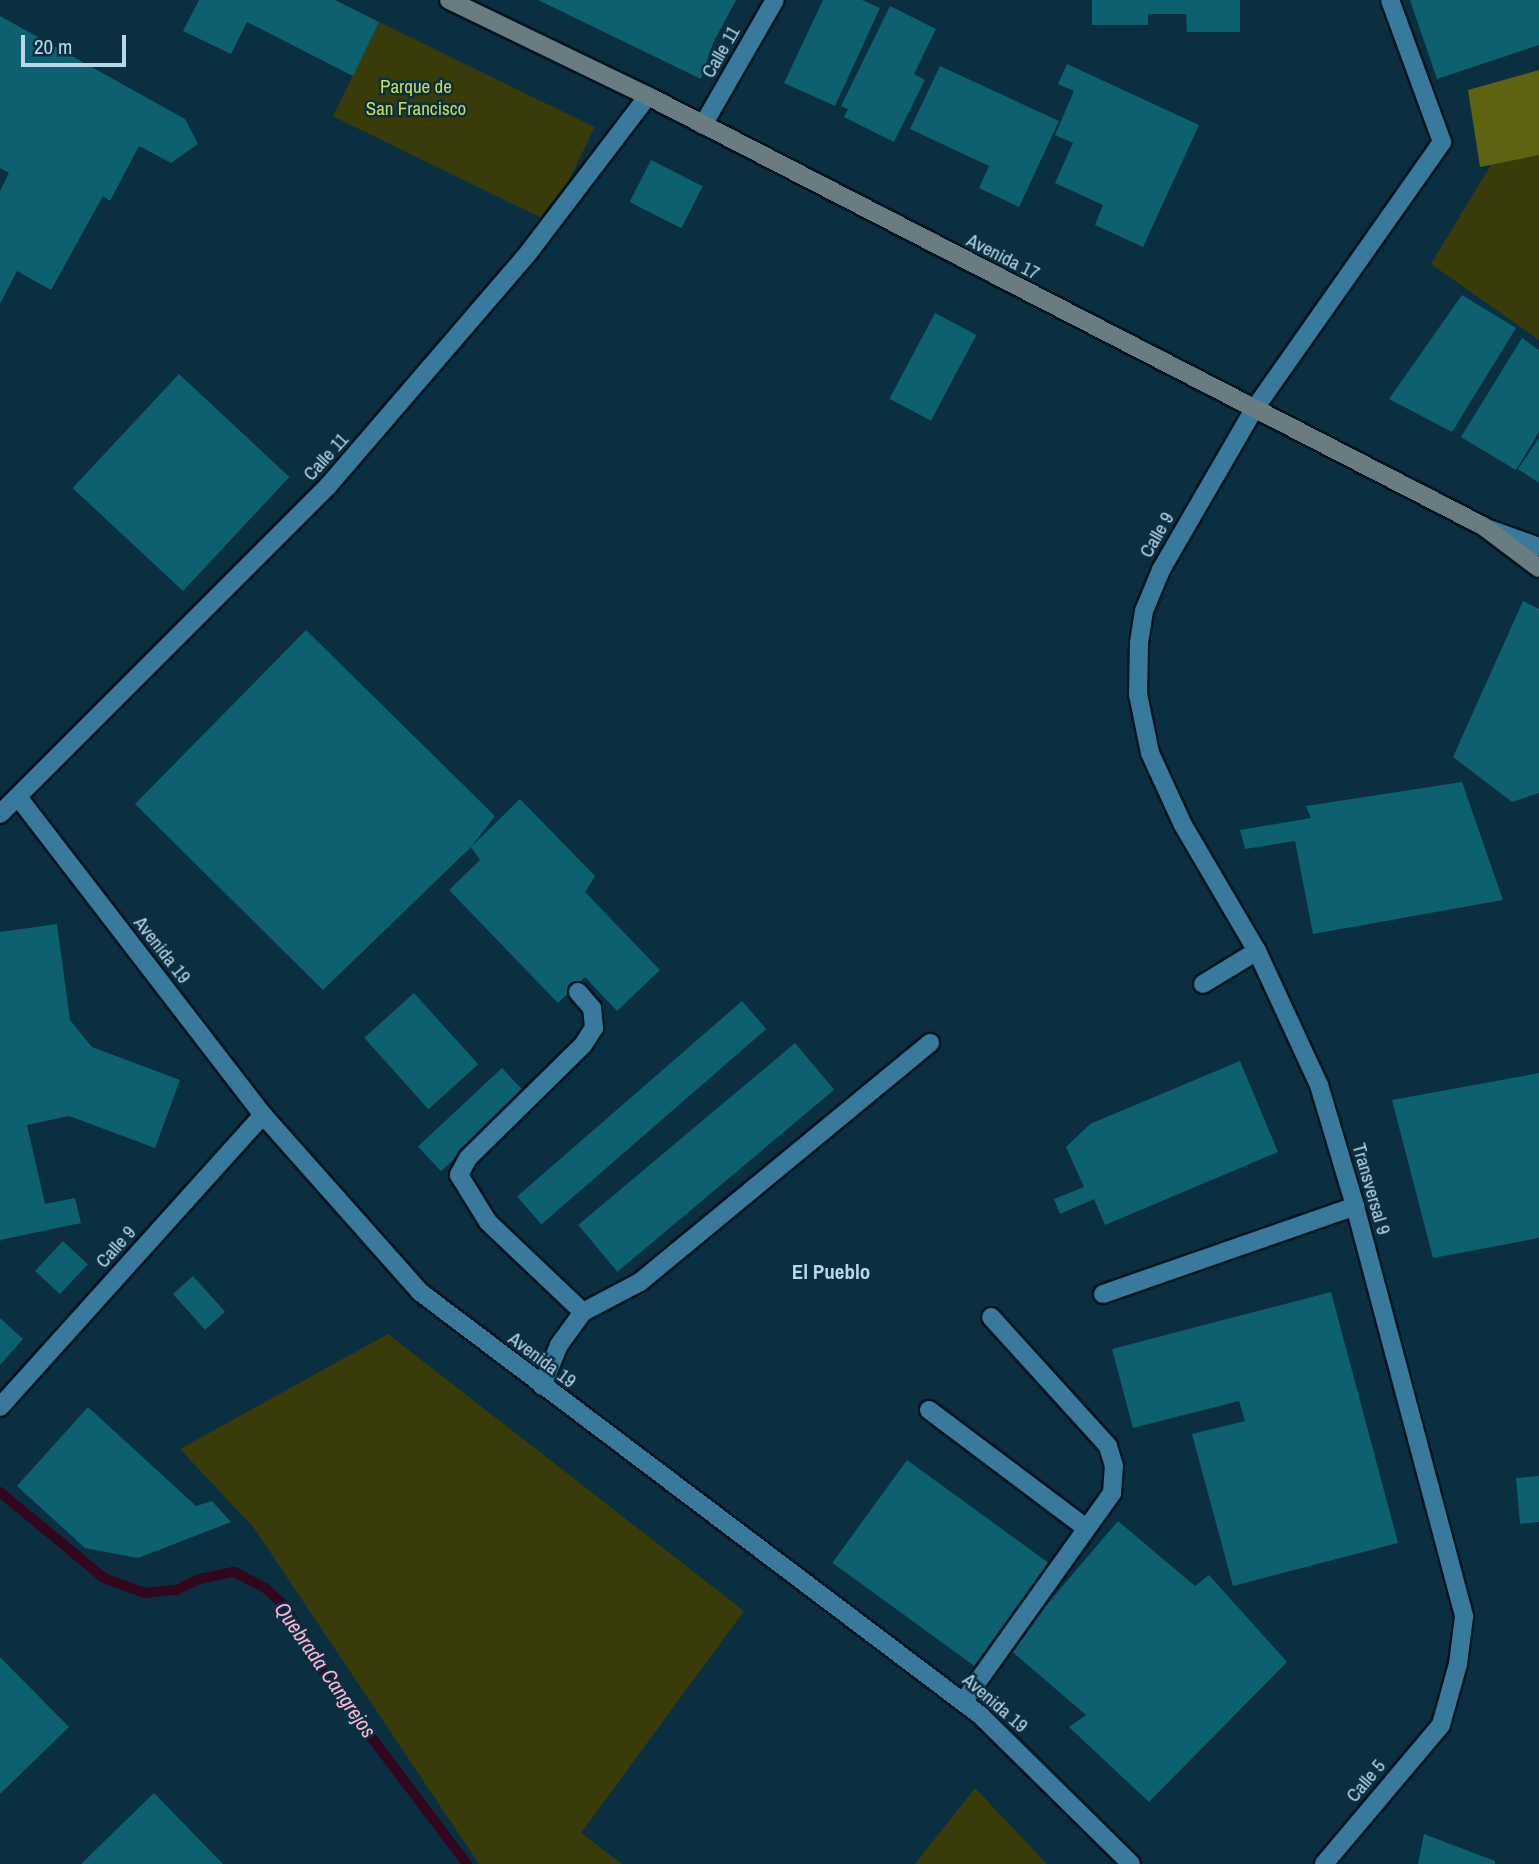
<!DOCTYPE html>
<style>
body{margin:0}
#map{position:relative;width:1539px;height:1864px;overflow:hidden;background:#0a2f40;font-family:"Archivo Narrow",sans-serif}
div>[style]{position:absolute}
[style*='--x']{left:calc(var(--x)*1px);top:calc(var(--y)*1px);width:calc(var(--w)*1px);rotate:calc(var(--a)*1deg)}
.green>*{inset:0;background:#393c09;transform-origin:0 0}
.forest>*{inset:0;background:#5e630f}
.stream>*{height:10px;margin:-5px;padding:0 5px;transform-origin:5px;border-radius:5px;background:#32061d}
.building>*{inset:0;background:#0c606f;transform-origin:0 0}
.roads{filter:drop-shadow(2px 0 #021520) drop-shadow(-2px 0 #021520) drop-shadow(0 2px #021520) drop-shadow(0 -2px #021520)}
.service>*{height:18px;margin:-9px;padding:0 9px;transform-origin:9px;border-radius:9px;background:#377a9b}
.minor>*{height:18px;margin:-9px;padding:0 9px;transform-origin:9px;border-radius:9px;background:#377a9b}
.secondary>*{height:18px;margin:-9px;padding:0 9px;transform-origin:9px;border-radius:9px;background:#687c82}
span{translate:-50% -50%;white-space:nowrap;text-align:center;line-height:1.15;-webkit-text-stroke:5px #0a2f40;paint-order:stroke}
.street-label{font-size:19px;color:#b6d7e9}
.park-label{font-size:19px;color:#d1da54}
.neighbourhood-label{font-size:21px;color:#b6d7e9;font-weight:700}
.water-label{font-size:21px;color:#feb4d2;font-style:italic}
.scale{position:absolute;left:21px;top:35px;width:105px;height:32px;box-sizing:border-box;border:4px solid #b6d7e9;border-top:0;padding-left:9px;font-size:21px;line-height:24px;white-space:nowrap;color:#b6d7e9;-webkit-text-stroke:5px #0a2f40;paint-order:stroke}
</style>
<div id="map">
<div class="green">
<div style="left:379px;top:22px;width:240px;height:105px;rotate:26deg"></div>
<div style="clip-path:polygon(1539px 146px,1539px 340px,1431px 264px,1495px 158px)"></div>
<div style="clip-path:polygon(388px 1334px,744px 1611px,581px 1833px,622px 1864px,479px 1864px,254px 1528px,180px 1449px)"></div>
<div style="clip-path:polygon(975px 1788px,1047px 1864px,915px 1864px)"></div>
</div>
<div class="forest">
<div style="clip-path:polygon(1539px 70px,1539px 155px,1480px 167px,1468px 90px)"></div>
</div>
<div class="stream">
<div style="--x:0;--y:1492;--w:135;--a:39.6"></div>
<div style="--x:104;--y:1578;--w:44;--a:20.1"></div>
<div style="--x:145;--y:1593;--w:31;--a:-6"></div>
<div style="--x:176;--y:1590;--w:26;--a:-25"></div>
<div style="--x:200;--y:1579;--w:35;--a:-12"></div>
<div style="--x:234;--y:1572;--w:34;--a:27"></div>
<div style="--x:264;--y:1587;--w:28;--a:42"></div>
<div style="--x:285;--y:1606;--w:87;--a:59.6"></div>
<div style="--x:329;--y:1681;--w:229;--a:53"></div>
</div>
<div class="building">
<div style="clip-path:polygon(199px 0,335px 0,379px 22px,353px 76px,247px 22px,231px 54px,183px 31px)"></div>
<div style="clip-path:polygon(538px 0,736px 0,713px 43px,701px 79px)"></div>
<div style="clip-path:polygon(823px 0,862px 0,880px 8px,835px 106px,784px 83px)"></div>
<div style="clip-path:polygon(1092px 0,1240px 0,1240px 32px,1187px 32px,1186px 14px,1148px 14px,1148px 25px,1092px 25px)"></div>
<div style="clip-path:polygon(1410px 0,1539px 0,1539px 45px,1437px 79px)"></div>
<div style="clip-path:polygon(890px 6px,936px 29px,914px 74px,925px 80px,894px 142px,844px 117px,848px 109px,841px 106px)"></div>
<div style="clip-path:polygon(0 16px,185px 119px,198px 144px,171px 163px,139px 146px,110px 201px,103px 196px,51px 290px,17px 271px,0 304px,0 191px,9px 173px,0 168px)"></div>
<div style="clip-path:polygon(1067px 64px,1199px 125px,1143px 247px,1095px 225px,1103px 205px,1055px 183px,1073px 143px,1055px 135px,1074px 91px,1058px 84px)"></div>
<div style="clip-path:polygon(940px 66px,1059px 121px,1019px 207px,979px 188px,989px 166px,910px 129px)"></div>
<div style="left:651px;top:160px;width:58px;height:47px;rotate:27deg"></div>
<div style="clip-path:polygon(1462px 295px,1516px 328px,1452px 432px,1389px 399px)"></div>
<div style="left:935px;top:313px;width:47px;height:97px;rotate:28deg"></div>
<div style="clip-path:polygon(1522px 338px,1539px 350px,1539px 432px,1516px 470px,1461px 437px)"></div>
<div style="left:179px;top:374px;width:151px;height:156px;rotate:43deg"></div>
<div style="clip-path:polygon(1539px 438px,1539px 483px,1518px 469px)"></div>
<div style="clip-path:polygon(1523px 601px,1539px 609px,1539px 793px,1512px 802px,1453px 757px)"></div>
<div style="clip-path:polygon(306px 630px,495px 816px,471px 847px,520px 799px,595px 876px,585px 892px,660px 970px,617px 1011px,585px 977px,558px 1003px,449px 890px,480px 860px,471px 847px,323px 990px,135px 804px)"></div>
<div style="clip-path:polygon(1462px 782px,1503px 900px,1313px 934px,1295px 841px,1245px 849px,1240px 830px,1311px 818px,1306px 806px)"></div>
<div style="clip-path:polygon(57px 924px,70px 1020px,92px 1047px,180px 1080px,155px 1148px,69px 1116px,27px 1125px,45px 1204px,75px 1198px,81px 1223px,0 1240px,0 932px)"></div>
<div style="left:414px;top:993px;width:96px;height:67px;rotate:48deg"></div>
<div style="left:742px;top:1001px;width:37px;height:298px;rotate:49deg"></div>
<div style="left:795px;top:1043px;width:61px;height:283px;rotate:50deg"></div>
<div style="clip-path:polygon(1240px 1061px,1278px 1152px,1105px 1225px,1094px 1199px,1060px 1214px,1054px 1199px,1084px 1187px,1066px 1147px,1090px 1124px)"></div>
<div style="left:502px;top:1068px;width:34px;height:115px;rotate:47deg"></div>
<div style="clip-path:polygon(1539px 1073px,1539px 1238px,1433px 1258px,1392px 1100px)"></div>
<div style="left:63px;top:1241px;width:34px;height:41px;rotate:43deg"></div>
<div style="left:193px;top:1276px;width:48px;height:27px;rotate:48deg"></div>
<div style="clip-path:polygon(1331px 1292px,1398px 1543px,1233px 1586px,1192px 1434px,1245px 1421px,1239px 1401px,1133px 1428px,1112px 1349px)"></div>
<div style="clip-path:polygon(0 1318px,23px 1339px,0 1365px)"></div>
<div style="clip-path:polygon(88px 1407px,196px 1506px,212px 1501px,231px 1522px,138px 1558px,85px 1548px,17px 1486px)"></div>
<div style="left:907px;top:1460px;width:179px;height:127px;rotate:36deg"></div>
<div style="clip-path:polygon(1539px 1476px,1539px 1522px,1520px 1524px,1516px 1478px)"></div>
<div style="clip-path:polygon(1118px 1521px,1195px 1586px,1209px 1575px,1287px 1662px,1149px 1802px,1069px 1727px,1086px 1715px,1009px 1649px)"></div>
<div style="clip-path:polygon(0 1657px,69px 1727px,0 1794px)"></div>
<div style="clip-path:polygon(154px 1793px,223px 1864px,81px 1864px)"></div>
<div style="clip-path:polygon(1424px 1834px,1495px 1861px,1495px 1864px,1418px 1864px)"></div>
</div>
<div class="roads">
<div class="service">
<div style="--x:1253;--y:411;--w:329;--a:-54.9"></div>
<div style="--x:1442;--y:142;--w:151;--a:-110.1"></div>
<div style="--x:1203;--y:984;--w:63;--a:-31.4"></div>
<div style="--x:578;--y:992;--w:21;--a:49"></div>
<div style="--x:592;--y:1008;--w:20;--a:84"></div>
<div style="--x:594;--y:1028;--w:20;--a:123"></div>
<div style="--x:583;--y:1045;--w:161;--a:135.5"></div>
<div style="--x:468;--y:1158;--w:19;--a:118"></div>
<div style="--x:459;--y:1175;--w:55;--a:58.3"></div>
<div style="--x:488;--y:1222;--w:131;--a:43.5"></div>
<div style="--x:1103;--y:1294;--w:267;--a:-19.2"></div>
<div style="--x:542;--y:1386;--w:44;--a:-67.5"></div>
<div style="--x:559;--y:1345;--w:41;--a:-54"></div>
<div style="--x:583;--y:1312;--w:64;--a:-27.8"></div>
<div style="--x:640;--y:1282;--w:376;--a:-39.5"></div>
<div style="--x:929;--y:1410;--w:196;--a:36.9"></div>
<div style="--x:963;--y:1702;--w:257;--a:-54.5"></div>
<div style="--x:1112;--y:1493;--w:27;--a:-86"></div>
<div style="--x:1114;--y:1466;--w:21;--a:-107"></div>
<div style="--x:1108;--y:1446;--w:174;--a:-132.2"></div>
</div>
<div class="minor">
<div style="--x:703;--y:125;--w:144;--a:-60.1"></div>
<div style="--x:1253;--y:411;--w:184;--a:120.1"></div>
<div style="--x:1161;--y:570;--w:44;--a:112.5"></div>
<div style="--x:1144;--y:611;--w:33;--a:99"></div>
<div style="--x:1139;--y:644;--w:50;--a:91.1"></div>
<div style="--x:1138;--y:694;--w:60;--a:78.5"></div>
<div style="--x:1150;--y:753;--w:79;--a:65.4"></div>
<div style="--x:1183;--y:825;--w:146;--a:59.6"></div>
<div style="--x:1257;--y:951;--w:148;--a:65.2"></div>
<div style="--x:1319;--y:1085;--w:126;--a:73.4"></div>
<div style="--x:1355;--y:1206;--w:425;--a:75.1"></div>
<div style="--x:1464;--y:1617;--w:47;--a:97.3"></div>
<div style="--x:1458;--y:1664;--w:63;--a:105.6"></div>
<div style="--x:1441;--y:1725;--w:182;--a:130.1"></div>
<div style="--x:1489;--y:529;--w:53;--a:19.8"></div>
<div style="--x:18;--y:797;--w:401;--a:52.4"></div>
<div style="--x:263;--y:1115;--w:237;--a:48.4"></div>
<div style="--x:420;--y:1292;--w:702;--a:37.07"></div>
<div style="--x:980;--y:1715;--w:212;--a:44.6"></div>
<div style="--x:0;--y:814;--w:464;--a:-45"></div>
<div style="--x:328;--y:486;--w:308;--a:-49.3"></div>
<div style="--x:529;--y:252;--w:196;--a:-52.7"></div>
<div style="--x:0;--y:1407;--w:393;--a:-48"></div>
</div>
<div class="secondary">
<div style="--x:449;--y:0;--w:221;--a:25.8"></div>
<div style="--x:648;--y:96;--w:939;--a:27.25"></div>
<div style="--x:1483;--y:526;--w:70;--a:36.9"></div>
</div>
</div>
<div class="street-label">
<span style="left:721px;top:52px;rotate:-60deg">Calle 11</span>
<span style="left:1003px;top:257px;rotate:27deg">Avenida 17</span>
<span style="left:326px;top:457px;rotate:-48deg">Calle 11</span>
<span style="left:1157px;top:535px;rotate:-60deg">Calle 9</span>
<span style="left:162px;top:950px;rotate:52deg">Avenida 19</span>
<span style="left:1371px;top:1189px;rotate:74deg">Transversal 9</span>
<span style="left:116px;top:1247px;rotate:-48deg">Calle 9</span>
<span style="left:542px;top:1360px;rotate:37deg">Avenida 19</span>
<span style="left:995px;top:1703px;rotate:41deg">Avenida 19</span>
<span style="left:1366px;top:1781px;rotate:-50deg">Calle 5</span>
</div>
<div class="park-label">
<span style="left:416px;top:98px">Parque de<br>San Francisco</span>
</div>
<div class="neighbourhood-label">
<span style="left:831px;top:1272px">El Pueblo</span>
</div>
<div class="water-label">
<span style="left:325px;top:1670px;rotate:55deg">Quebrada Cangrejos</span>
</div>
<div class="scale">20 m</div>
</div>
